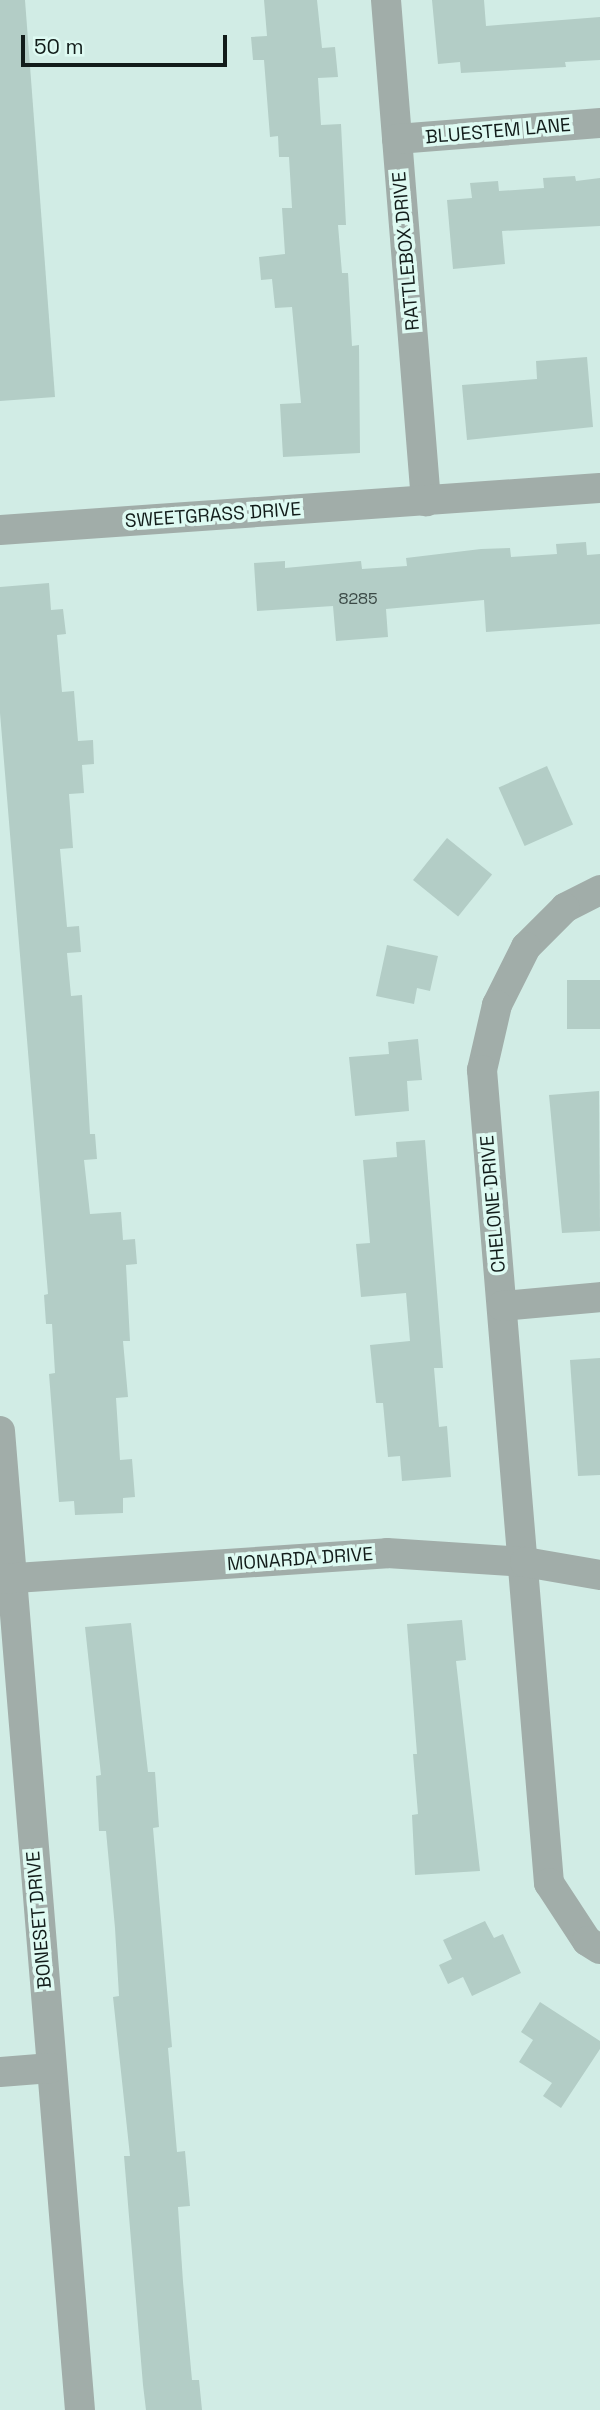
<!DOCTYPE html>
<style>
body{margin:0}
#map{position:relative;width:600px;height:2410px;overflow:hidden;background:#d1ece5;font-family:"Space Grotesk",sans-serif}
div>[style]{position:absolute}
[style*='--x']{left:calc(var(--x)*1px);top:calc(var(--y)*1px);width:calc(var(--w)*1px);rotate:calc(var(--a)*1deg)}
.building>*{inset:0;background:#b3cdc6;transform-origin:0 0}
.street>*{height:30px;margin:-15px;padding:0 15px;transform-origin:15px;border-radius:15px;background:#a1ada9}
span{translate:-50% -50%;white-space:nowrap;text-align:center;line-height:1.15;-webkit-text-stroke:7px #defaf2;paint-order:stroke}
.number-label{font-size:16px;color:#3a4845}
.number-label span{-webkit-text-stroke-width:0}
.street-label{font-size:19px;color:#121c1a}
.scale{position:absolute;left:21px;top:35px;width:206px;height:32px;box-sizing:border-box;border:4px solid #121c1a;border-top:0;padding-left:9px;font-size:21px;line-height:24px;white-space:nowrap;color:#121c1a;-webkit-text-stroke:5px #defaf2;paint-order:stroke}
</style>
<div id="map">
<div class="building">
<div style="clip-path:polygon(0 0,25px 0,55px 397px,0 401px)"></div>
<div style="clip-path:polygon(264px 0,317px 0,322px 48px,335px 47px,338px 77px,318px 78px,321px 125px,341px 124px,346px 225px,338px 225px,342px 273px,348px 273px,352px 346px,359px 345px,360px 453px,283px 457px,280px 404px,301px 403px,292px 307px,275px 308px,272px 279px,261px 280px,259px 257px,285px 254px,282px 208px,292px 208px,289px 157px,279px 157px,278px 136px,270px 137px,264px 60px,253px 60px,251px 37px,267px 36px)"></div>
<div style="clip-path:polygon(432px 0,484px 0,486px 26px,600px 17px,600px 60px,565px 62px,566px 67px,461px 73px,460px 62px,438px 64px)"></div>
<div style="clip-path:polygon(575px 176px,576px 181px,600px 178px,600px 226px,502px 231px,505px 264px,453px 269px,447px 200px,472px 198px,470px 183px,498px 181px,499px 191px,544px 188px,543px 178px)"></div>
<div style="clip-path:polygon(587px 357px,593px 427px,467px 440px,462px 385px,537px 379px,536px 361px)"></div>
<div style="clip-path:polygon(586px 542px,587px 555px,600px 554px,600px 624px,486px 632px,484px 600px,386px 609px,388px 637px,336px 641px,333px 606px,257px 611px,254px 563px,285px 561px,285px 568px,361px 561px,362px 569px,407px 566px,406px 558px,481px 549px,510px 548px,511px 557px,557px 554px,556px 544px)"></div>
<div style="clip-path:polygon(49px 583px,51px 610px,63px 609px,66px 634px,57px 635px,62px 692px,74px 691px,78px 741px,93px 740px,94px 764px,82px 765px,84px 793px,69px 794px,73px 848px,60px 849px,67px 927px,79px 926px,81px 952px,67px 953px,71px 996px,82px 995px,90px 1134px,95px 1134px,97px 1159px,84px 1160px,90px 1214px,121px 1212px,123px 1240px,135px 1239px,137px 1264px,126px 1265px,130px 1341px,123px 1341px,128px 1397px,116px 1398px,120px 1460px,132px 1459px,135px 1497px,123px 1498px,123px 1513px,75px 1515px,74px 1501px,59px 1502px,49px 1374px,55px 1373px,52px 1324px,46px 1324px,44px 1295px,48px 1294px,0 713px,0 587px)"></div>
<div style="left:547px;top:766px;width:64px;height:53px;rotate:66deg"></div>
<div style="left:447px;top:838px;width:58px;height:54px;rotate:39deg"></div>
<div style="clip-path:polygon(387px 945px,438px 956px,430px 991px,417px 988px,414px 1004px,376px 996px)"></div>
<div style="left:600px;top:980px;width:49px;height:33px;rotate:90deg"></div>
<div style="clip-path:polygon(418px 1039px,422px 1080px,407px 1081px,409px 1111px,355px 1116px,349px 1057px,389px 1054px,388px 1042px)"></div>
<div style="clip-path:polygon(599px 1091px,600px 1231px,562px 1233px,549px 1095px)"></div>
<div style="clip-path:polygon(425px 1140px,443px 1368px,434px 1368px,439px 1427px,447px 1426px,451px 1477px,402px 1481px,400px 1456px,388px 1457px,383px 1403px,376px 1403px,370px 1345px,410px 1341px,406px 1293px,361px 1297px,356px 1244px,370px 1243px,363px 1160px,397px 1157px,396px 1142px)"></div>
<div style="clip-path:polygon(600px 1358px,600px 1475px,578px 1476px,570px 1360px)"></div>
<div style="clip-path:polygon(462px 1620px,466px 1660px,456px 1661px,480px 1871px,415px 1875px,412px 1815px,418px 1814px,413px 1754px,417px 1754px,407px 1624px)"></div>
<div style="clip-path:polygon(131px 1623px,148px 1772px,155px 1772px,159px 1827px,153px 1828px,172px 2047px,168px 2048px,177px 2152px,185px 2151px,190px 2206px,178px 2207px,183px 2282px,192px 2380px,199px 2380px,202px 2410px,146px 2410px,143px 2385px,124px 2156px,130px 2156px,113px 1997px,119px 1996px,115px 1928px,106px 1831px,99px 1831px,96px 1776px,101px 1775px,85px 1627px)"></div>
<div style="clip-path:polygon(485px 1921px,494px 1938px,503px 1934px,521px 1973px,472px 1996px,463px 1977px,448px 1984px,439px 1965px,452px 1959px,443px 1940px)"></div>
<div style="clip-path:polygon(540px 2002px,600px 2041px,600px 2049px,561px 2108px,543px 2096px,552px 2083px,519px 2062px,533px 2040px,521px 2032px)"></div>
</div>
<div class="street">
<div style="--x:386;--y:0;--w:503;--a:85.44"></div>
<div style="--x:397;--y:139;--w:204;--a:-4.5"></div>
<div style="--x:0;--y:530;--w:601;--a:-4"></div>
<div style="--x:600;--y:890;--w:39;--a:153"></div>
<div style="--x:565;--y:908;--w:55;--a:135"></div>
<div style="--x:526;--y:947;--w:65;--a:116.6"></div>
<div style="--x:497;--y:1005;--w:67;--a:103"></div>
<div style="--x:482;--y:1070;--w:816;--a:85.29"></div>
<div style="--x:549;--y:1883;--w:69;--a:56.8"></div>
<div style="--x:587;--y:1941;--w:15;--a:32"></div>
<div style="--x:502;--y:1306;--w:98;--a:-5.2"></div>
<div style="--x:0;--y:1431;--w:982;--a:85.33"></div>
<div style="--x:0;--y:1579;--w:388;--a:-3.8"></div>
<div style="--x:387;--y:1553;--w:138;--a:3.7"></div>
<div style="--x:525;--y:1562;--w:76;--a:9.8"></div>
<div style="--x:0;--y:2072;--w:51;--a:-4.5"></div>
</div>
<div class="number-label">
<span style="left:358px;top:599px">8285</span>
</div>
<div class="street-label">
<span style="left:498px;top:131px;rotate:-5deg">BLUESTEM LANE</span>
<span style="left:406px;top:251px;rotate:-95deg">RATTLEBOX DRIVE</span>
<span style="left:213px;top:515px;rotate:-4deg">SWEETGRASS DRIVE</span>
<span style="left:493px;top:1204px;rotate:-95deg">CHELONE DRIVE</span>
<span style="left:300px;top:1559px;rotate:-4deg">MONARDA DRIVE</span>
<span style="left:39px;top:1920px;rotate:-95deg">BONESET DRIVE</span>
</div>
<div class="scale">50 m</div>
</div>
